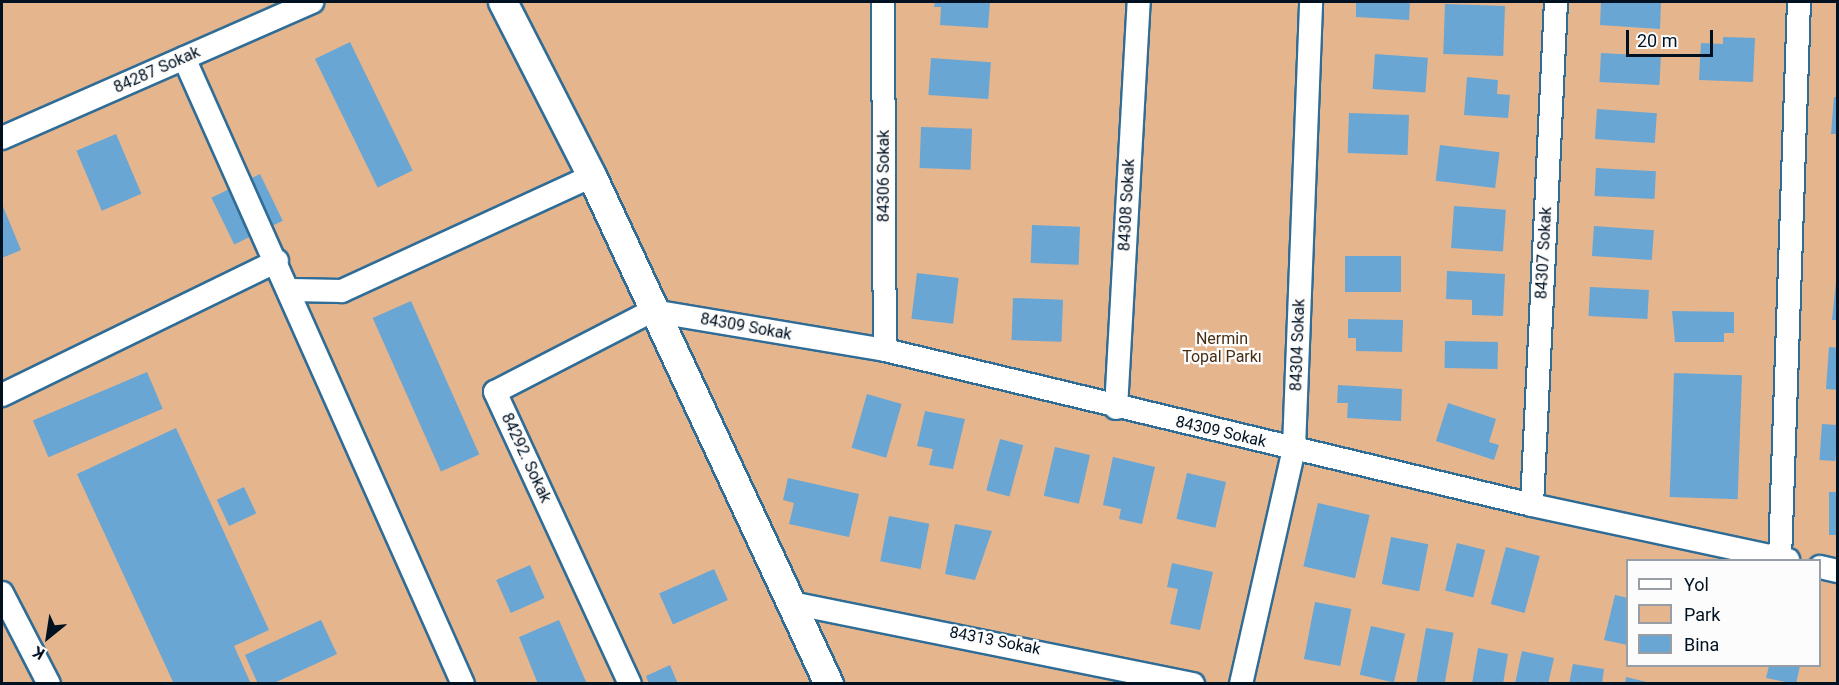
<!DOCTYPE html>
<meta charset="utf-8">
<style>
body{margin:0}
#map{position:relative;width:1839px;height:685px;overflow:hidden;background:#bce1fd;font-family:Roboto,sans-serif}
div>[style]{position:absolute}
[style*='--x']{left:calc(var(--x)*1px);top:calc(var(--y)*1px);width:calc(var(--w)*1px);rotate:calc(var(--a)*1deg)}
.green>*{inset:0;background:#e5b58e}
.building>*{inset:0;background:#69a6d3;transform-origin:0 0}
.roads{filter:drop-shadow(2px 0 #2f6c96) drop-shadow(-2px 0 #2f6c96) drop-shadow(0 2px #2f6c96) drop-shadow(0 -2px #2f6c96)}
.minor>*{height:22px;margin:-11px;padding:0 11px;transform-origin:11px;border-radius:11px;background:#fff}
.tertiary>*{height:28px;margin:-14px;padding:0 14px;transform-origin:14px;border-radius:14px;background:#fff}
span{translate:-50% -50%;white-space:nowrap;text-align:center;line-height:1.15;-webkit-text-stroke:4.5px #fcfcfc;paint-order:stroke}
.street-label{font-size:16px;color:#001222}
.park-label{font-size:16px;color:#492d13}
.frame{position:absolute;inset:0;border:3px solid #001222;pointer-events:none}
.legend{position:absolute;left:1626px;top:559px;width:195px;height:108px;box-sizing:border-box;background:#fcfcfc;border:2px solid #979ea5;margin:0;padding:8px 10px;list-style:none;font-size:18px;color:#001222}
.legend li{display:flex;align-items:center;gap:12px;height:30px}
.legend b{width:30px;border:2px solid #979ea5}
.north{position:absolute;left:18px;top:607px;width:60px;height:60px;-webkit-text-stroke:4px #fcfcfc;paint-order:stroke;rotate:210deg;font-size:16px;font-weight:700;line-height:24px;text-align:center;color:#001222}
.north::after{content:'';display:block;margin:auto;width:21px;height:27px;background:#001222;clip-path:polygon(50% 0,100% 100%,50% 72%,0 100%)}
.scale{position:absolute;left:1626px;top:30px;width:87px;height:27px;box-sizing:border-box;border:3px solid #001222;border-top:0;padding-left:8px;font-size:18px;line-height:21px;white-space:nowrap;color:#001222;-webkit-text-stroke:4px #fcfcfc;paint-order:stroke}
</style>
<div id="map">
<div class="green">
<div style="clip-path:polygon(evenodd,2px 2px,1837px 2px,1837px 683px,2px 683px,2px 2px,1628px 560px,1820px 560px,1820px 666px,1628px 666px,1628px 560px)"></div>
</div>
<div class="building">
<div style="clip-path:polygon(935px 2px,990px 2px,988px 28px,940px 25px,941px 7px,934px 7px)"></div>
<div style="clip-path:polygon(1356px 2px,1410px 2px,1409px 20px,1356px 17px)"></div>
<div style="clip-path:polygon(1601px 2px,1661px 2px,1660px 29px,1600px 25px)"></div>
<div style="left:1445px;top:4px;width:60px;height:50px;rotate:2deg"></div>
<div style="clip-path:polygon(1723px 37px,1755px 38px,1753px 82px,1699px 80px,1701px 43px,1723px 44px)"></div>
<div style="left:350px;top:42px;width:143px;height:39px;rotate:64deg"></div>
<div style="left:1601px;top:53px;width:60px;height:29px;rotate:3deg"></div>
<div style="left:1375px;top:54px;width:53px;height:35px;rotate:4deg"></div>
<div style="left:931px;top:58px;width:60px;height:37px;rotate:4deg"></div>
<div style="clip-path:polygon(1467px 77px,1498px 80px,1497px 94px,1510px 95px,1508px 118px,1464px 115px)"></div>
<div style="clip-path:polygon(1834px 97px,1838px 97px,1838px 134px,1831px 134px)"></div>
<div style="left:1597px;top:109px;width:60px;height:30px;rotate:4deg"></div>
<div style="left:1349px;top:113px;width:60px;height:40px;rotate:2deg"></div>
<div style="left:921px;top:127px;width:51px;height:41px;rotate:2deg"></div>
<div style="left:116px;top:134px;width:65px;height:43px;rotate:67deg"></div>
<div style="left:1440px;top:145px;width:60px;height:36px;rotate:7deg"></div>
<div style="left:1596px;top:168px;width:60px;height:28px;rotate:3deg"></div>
<div style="left:260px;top:174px;width:52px;height:54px;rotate:64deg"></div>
<div style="clip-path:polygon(2px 204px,21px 250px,2px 258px)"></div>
<div style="left:1454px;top:206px;width:52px;height:42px;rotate:4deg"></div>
<div style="left:1032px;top:225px;width:48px;height:38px;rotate:2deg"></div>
<div style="left:1594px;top:226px;width:60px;height:30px;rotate:4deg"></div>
<div style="left:1345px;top:256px;width:56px;height:36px"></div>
<div style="clip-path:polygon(1447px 271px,1505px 274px,1503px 316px,1472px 315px,1472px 300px,1446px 299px)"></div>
<div style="left:917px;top:273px;width:42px;height:46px;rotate:7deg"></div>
<div style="clip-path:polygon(1836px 282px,1838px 282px,1838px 320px,1832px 320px)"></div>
<div style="left:1590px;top:287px;width:59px;height:29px;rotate:3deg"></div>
<div style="left:1013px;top:298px;width:50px;height:42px;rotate:2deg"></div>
<div style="left:411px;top:301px;width:168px;height:42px;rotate:66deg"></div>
<div style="clip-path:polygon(1672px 311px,1734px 312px,1734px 333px,1724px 333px,1724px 342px,1675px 342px)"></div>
<div style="clip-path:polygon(1348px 319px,1403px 320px,1402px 352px,1356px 351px,1356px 338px,1348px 338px)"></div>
<div style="left:1445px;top:341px;width:53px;height:27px;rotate:1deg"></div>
<div style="clip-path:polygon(1829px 347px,1838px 348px,1838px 390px,1826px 389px)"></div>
<div style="left:147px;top:372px;width:40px;height:124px;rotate:67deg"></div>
<div style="left:1674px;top:373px;width:68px;height:124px;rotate:2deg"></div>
<div style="clip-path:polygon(1338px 385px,1402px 389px,1401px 421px,1347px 418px,1348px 403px,1337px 403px)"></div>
<div style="left:867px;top:394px;width:36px;height:56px;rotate:16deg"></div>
<div style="clip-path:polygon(1448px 403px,1496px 419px,1489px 442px,1499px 445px,1494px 460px,1436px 441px)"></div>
<div style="clip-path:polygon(925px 411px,965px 419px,953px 469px,929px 465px,933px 449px,917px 446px)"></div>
<div style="left:1822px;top:424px;width:16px;height:36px;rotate:4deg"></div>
<div style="clip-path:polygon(176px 428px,269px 630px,234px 646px,251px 684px,174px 684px,77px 474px)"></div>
<div style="left:1000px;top:439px;width:24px;height:53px;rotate:15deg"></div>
<div style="left:1055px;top:447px;width:36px;height:50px;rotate:13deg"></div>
<div style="clip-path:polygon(1113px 457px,1155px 467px,1142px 524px,1119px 519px,1121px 509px,1103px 505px)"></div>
<div style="left:1187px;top:473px;width:40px;height:47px;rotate:13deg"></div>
<div style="clip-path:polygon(788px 478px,859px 494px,849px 537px,789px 524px,794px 503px,783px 500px)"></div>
<div style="left:244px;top:487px;width:29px;height:30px;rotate:65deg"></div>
<div style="left:1829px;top:492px;width:9px;height:43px"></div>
<div style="left:1318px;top:503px;width:53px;height:65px;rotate:13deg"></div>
<div style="left:889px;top:516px;width:41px;height:46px;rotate:11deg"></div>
<div style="clip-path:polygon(955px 524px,992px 531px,975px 580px,945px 574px)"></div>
<div style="left:1391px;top:537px;width:38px;height:48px;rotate:11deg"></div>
<div style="left:1457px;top:543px;width:29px;height:49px;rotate:14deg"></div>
<div style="left:1506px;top:547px;width:35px;height:59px;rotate:15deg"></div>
<div style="clip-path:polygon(1172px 563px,1213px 572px,1200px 630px,1170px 624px,1178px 589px,1167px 587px)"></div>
<div style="left:530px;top:565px;width:36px;height:37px;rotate:66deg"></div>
<div style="left:714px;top:569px;width:34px;height:60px;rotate:66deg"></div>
<div style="clip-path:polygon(1615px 595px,1628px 598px,1628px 645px,1604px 640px)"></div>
<div style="left:1315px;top:602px;width:37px;height:58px;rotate:11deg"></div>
<div style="clip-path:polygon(321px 620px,337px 654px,272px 684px,258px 684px,245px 655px)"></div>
<div style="clip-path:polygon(559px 620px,587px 684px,538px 684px,519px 637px)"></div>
<div style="left:1371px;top:626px;width:35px;height:50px;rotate:13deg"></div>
<div style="left:1426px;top:628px;width:28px;height:57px;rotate:10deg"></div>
<div style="clip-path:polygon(1478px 648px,1508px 654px,1503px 684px,1472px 684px)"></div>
<div style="clip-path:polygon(1522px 651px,1554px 658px,1548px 684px,1515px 684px)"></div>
<div style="clip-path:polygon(1573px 664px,1604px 669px,1602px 684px,1569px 684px)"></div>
<div style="clip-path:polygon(670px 665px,678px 684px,649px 684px,646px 676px)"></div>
<div style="clip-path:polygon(1769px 666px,1800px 666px,1796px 684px,1766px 678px)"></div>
<div style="clip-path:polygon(1626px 677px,1651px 683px,1651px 684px,1625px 684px)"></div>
</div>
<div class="roads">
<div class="minor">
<div style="--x:883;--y:2;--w:348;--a:89.7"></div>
<div style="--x:184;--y:58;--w:685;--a:65.98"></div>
<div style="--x:2;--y:138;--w:339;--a:-23.7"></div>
<div style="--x:291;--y:290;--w:51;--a:1.1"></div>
<div style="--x:342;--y:291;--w:275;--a:-24.7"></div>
<div style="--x:2;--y:395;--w:306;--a:-26"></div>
<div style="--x:1116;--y:408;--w:407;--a:-86.8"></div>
<div style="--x:1532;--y:505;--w:504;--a:-87.27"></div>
<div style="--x:1780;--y:559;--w:557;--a:-88.05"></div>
<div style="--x:1820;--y:567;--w:18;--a:13"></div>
<div style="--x:2;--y:593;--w:102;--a:62.7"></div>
<div style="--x:796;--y:604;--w:405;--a:11.4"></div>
<div style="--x:630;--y:684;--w:322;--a:-114.8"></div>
<div style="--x:495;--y:392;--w:177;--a:-27.3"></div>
<div style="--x:652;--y:311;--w:236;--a:9.5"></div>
<div style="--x:885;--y:350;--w:665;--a:13.47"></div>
<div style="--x:1532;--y:505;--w:262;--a:12.1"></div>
<div style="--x:1241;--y:684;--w:242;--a:-77.3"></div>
<div style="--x:1294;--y:448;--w:446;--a:-87.8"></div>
</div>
<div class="tertiary">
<div style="--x:503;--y:2;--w:195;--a:62.9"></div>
<div style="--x:592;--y:176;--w:561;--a:64.99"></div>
</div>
</div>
<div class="street-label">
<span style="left:157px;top:70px;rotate:-24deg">84287 Sokak</span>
<span style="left:884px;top:176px;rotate:-90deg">84306 Sokak</span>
<span style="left:1127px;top:205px;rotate:-87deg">84308 Sokak</span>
<span style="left:1544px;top:253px;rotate:-87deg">84307 Sokak</span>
<span style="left:746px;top:327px;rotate:10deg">84309 Sokak</span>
<span style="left:1298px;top:345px;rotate:-88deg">84304 Sokak</span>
<span style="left:1221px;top:432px;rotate:13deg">84309 Sokak</span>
<span style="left:526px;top:458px;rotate:65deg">84292. Sokak</span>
<span style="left:995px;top:641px;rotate:11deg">84313 Sokak</span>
</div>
<div class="park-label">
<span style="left:1222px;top:348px">Nermin<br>Topal Parkı</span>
</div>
<div class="frame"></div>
<ul class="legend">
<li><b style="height:8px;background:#fff"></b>Yol</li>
<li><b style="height:16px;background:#e5b58e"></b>Park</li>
<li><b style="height:16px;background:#69a6d3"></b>Bina</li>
</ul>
<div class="north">K</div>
<div class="scale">20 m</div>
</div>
